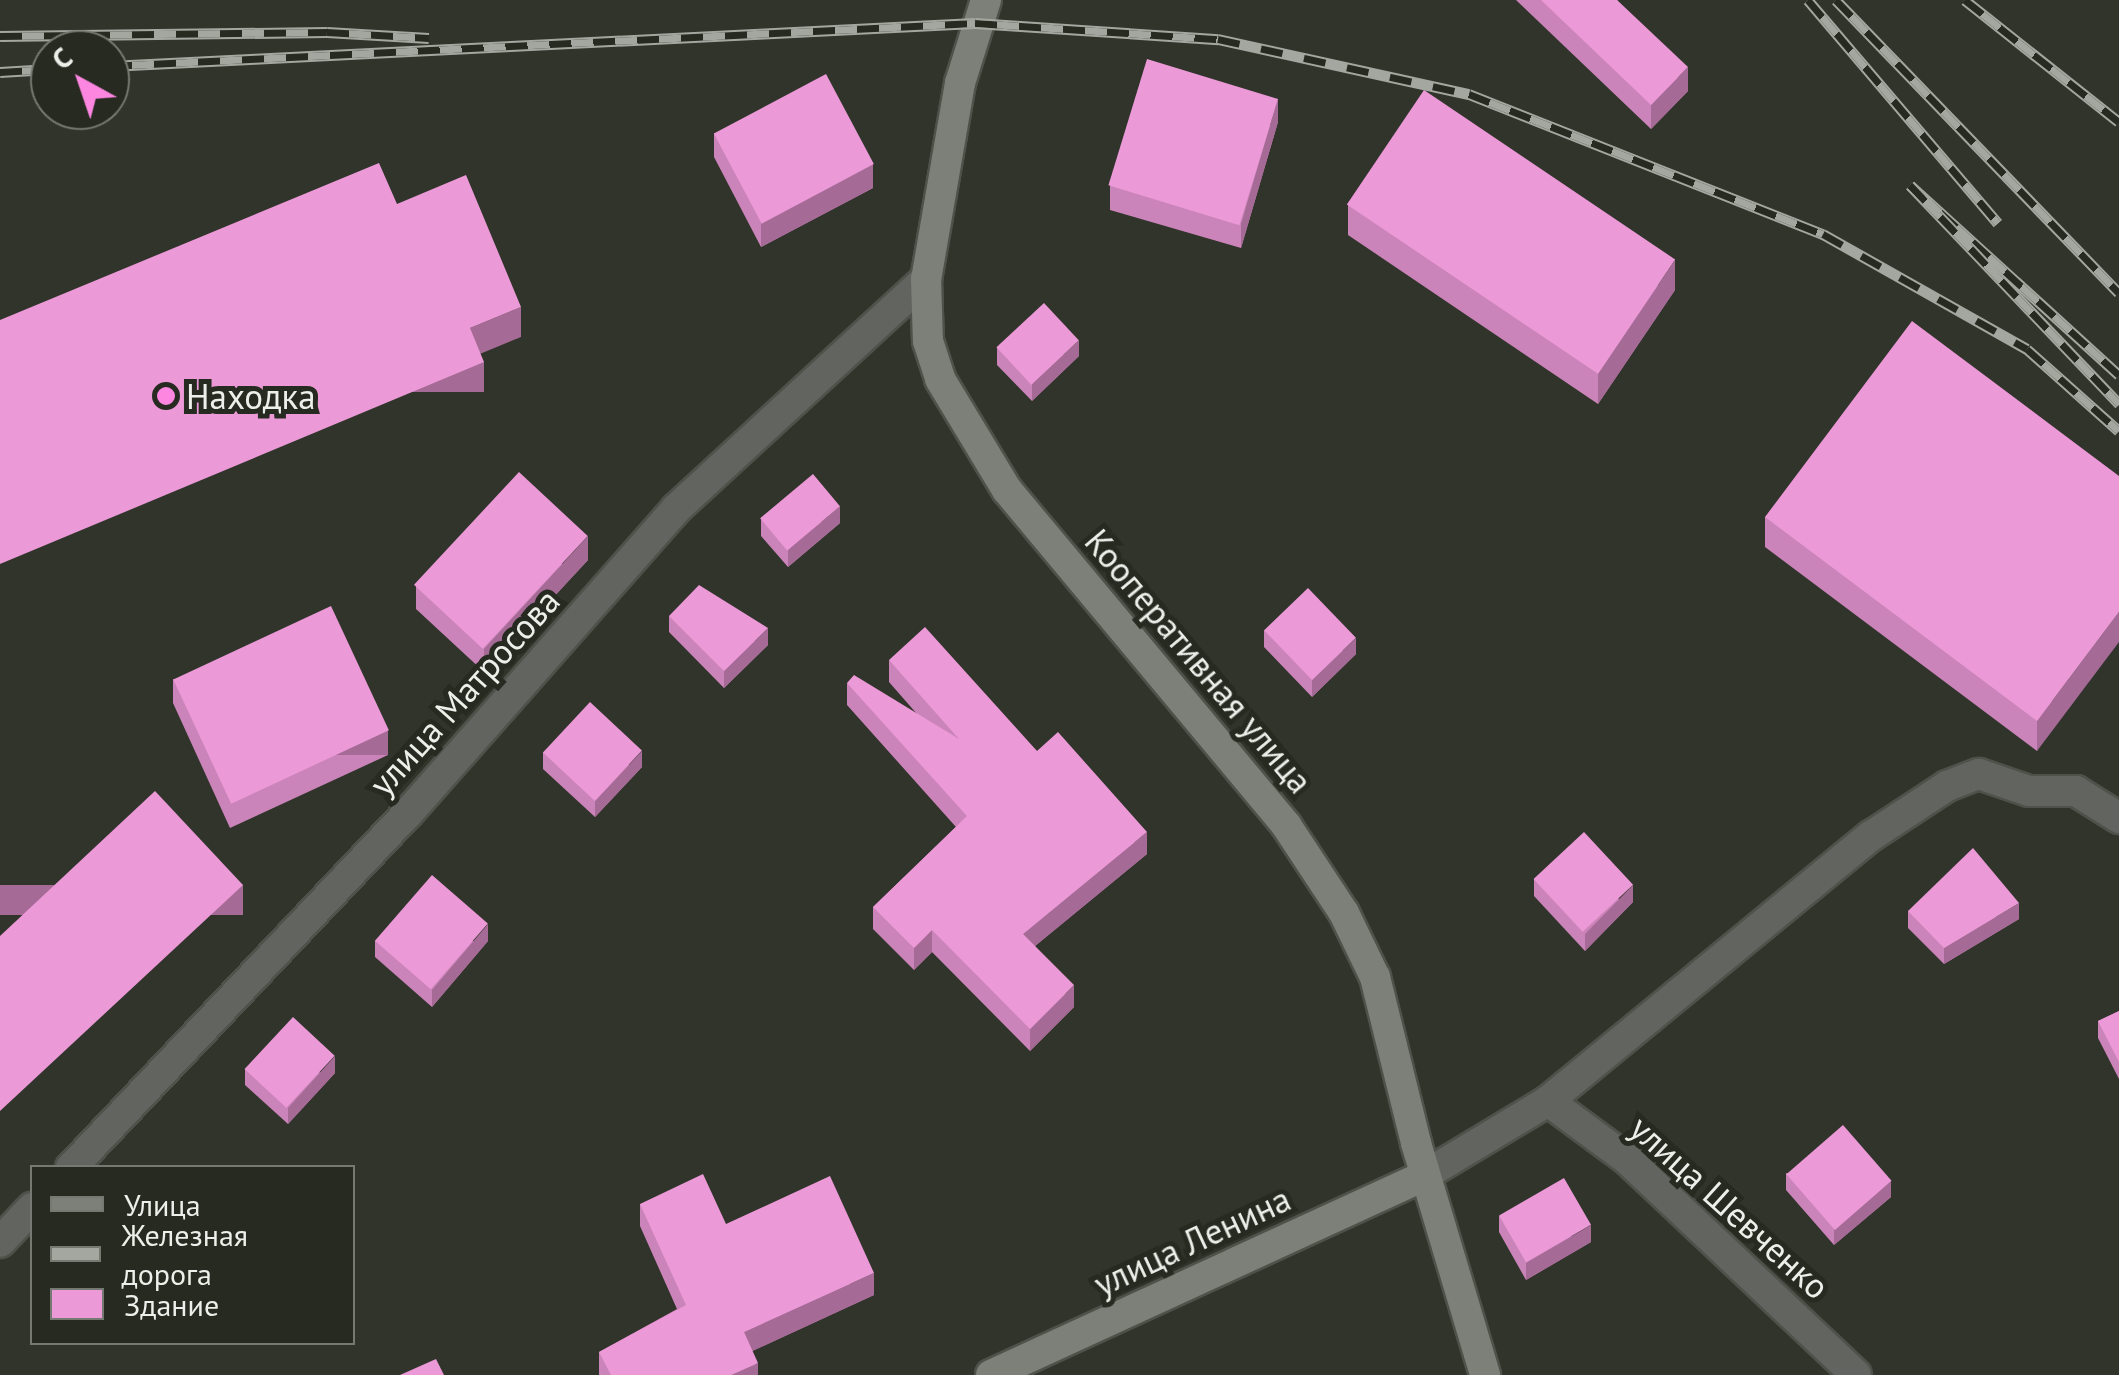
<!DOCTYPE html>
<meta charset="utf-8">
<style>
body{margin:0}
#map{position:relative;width:2119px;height:1375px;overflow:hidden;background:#30342b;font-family:"PT Sans",sans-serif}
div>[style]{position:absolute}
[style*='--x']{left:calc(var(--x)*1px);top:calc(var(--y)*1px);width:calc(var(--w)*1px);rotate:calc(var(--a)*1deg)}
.roads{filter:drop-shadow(2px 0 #4e524a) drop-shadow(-2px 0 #4e524a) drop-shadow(0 2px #4e524a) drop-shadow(0 -2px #4e524a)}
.street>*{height:30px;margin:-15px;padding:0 15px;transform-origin:15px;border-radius:15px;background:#626460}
.secondary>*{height:30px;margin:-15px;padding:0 15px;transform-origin:15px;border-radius:15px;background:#7c8078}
.rail>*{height:11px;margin-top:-5.5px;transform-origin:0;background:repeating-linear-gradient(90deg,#262a21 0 22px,#a3a7a0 0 44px);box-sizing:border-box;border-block:2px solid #a3a7a0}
.wall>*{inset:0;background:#cb84b9}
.shaded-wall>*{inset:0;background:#a56b96;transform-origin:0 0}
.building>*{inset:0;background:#ec99d7;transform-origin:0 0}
.dots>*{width:28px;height:28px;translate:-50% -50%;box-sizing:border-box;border:5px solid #262a21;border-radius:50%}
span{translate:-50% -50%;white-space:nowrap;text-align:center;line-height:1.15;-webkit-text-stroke:10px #262a21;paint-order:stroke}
.poi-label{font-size:35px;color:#edf0ea}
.left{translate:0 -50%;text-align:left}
.street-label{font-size:35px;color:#edf0ea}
.legend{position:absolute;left:30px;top:1165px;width:325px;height:180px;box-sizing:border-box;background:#262a21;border:2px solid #767971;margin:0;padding:12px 18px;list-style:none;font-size:30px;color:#edf0ea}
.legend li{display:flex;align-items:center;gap:20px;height:50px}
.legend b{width:50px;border:2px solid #767971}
.north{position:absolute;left:30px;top:30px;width:100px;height:100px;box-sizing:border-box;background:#262a21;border:2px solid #767971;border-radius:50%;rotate:320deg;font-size:28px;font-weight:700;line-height:40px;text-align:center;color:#edf0ea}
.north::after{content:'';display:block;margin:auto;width:35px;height:45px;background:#fd86e1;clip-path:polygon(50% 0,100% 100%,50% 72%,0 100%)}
</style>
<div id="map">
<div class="roads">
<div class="street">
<div style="--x:1548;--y:1101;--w:99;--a:36.4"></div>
<div style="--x:1628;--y:1160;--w:313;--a:43.3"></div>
<div style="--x:71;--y:1168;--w:492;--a:-46.5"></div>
<div style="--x:410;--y:811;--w:402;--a:-48.6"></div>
<div style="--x:676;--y:509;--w:340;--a:-42.6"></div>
<div style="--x:1425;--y:1175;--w:144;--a:-31"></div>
<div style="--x:1548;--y:1101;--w:418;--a:-39.4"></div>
<div style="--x:1871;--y:836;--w:91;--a:-33.3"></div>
<div style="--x:1947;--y:786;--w:34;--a:-21"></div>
<div style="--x:1979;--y:774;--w:53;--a:18.8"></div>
<div style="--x:2029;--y:791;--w:47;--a:0"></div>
<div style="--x:2076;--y:791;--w:51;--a:32.1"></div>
<div style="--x:0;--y:1242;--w:47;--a:-46.7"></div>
</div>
<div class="secondary">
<div style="--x:986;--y:0;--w:87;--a:107.4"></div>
<div style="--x:960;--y:83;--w:199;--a:99.8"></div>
<div style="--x:926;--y:279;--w:62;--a:88.2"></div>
<div style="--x:928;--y:341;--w:40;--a:72"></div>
<div style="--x:940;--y:379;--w:130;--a:58.9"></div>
<div style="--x:1007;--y:490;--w:436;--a:50.2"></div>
<div style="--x:1286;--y:825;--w:105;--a:56.6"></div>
<div style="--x:1344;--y:913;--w:71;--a:64.2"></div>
<div style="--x:1375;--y:977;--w:171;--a:76.1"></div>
<div style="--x:1416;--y:1143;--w:242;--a:73.4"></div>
<div style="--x:991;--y:1375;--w:478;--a:-24.7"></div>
</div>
</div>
<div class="rail">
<div style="--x:1808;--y:0;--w:293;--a:49.6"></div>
<div style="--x:1836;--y:0;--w:407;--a:46"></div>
<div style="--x:1965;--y:0;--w:196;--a:38.4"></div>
<div style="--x:0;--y:36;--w:327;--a:-0.7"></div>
<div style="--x:327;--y:32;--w:102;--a:3.4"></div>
<div style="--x:110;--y:66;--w:866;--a:-2.85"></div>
<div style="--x:975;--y:23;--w:244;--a:3.8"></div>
<div style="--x:1218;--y:39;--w:257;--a:12.4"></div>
<div style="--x:1469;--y:94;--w:381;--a:21.6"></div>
<div style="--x:1823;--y:234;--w:234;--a:29.4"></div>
<div style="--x:2027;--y:349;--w:123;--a:41.7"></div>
<div style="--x:0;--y:72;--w:50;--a:-3.4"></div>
<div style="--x:2119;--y:375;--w:282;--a:-137.7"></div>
<div style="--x:1910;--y:185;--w:303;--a:46.3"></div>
</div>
<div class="wall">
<div style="clip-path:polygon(1516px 0,1617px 0,1688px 91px,1651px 129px)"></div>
<div style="clip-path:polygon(1278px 122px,1241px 248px,1110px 210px,1110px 186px)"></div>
<div style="clip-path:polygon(714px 133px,873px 188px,761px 247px,714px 157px)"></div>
<div style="clip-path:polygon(1348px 205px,1675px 290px,1598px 404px,1348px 235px)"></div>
<div style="clip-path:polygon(997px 348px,1079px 356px,1032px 401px,997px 365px)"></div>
<div style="clip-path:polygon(2119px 476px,2037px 751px,1765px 547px,1765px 517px)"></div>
<div style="clip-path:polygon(761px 519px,840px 523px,788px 567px,761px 536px)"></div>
<div style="clip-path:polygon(588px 560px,484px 672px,416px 609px,416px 586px)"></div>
<div style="clip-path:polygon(669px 616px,768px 645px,724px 688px,669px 632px)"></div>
<div style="clip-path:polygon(1264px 630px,1356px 654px,1312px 697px,1264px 647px)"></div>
<div style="clip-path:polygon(889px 660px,1037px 751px,1147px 854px,1035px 946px,1074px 1007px,1030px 1051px,932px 952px,914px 970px,873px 929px,873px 907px,956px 827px,847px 705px,847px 683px,917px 714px,889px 682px)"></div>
<div style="clip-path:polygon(173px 679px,388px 755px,230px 828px,173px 703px)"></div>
<div style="clip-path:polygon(543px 752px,642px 767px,595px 817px,543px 769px)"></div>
<div style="clip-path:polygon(1534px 879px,1633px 902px,1585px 951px,1534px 896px)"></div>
<div style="clip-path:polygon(1908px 911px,2019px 919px,1944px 964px,1908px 928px)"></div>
<div style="clip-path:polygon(375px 941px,488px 941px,432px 1007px,375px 957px)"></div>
<div style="clip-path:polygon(2119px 1011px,2119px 1079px,2098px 1038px,2098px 1021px)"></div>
<div style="clip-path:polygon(245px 1069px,335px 1073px,288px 1124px,245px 1085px)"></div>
<div style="clip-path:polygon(1786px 1173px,1891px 1197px,1834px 1245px,1786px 1190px)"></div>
<div style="clip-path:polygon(640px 1204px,726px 1224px,874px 1295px,752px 1351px,758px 1375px,599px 1375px,599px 1352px,677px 1309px,640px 1226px)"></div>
<div style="clip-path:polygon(1499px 1216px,1591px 1242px,1526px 1280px,1499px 1232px)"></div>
</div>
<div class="shaded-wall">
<div style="clip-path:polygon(1688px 67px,1688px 91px,1651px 129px,1651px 105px)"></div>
<div style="clip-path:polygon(1278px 98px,1278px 122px,1241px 248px,1241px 224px)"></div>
<div style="clip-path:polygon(873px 164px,873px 188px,761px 247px,761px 223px)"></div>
<div style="clip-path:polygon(1675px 260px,1675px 290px,1598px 404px,1598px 374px)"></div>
<div style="clip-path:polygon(521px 307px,521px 337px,470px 358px,470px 328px)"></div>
<div style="clip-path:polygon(1079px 340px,1079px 356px,1032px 401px,1032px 384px)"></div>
<div style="left:484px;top:362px;width:30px;height:524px;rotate:90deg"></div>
<div style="clip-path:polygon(840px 506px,840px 523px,788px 567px,788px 550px)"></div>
<div style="clip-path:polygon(588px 536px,588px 560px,484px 672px,484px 649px)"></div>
<div style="clip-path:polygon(2119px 612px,2119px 642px,2037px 751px,2037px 721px)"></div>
<div style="clip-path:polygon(768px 628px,768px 645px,724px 688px,724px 671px)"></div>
<div style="clip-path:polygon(1356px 638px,1356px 654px,1312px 697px,1312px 680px)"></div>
<div style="left:388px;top:731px;width:24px;height:174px;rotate:90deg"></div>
<div style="clip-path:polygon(642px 751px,642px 767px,595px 817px,595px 801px)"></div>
<div style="clip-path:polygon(1147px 832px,1147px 854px,1023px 956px,1023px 934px)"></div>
<div style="left:243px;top:885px;width:30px;height:332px;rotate:90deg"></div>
<div style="clip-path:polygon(1633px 885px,1633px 902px,1585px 951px,1585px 934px)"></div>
<div style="clip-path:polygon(2019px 903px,2019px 919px,1944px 964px,1944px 948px)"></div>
<div style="clip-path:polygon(488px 924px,488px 941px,432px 1007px,432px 990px)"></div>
<div style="clip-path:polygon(932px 930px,932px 952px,914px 970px,914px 948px)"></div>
<div style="clip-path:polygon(1074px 985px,1074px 1007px,1030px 1051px,1030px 1029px)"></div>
<div style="clip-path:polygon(335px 1056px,335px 1073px,288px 1124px,288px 1108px)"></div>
<div style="clip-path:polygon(1891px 1181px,1891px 1197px,1834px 1245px,1834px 1229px)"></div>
<div style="clip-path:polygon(1591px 1225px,1591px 1242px,1526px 1280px,1526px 1263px)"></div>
<div style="clip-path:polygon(874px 1273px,874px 1295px,744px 1355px,744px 1332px)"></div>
<div style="clip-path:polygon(758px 1363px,758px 1375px,731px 1375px)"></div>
</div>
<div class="building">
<div style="clip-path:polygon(1541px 0,1617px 0,1688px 67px,1651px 105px)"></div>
<div style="left:1147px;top:59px;width:137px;height:132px;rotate:17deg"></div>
<div style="left:826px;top:74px;width:102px;height:127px;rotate:62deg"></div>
<div style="left:1424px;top:90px;width:303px;height:138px;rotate:34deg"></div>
<div style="clip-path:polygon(379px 163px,397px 204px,466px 175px,521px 307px,470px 328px,484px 362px,0 564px,0 320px)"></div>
<div style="left:1044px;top:303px;width:51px;height:65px;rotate:47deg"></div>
<div style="clip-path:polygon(1912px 321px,2119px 476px,2119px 612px,2037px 721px,1765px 517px)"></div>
<div style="left:519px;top:472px;width:94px;height:154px;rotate:43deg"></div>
<div style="left:813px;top:474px;width:42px;height:69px;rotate:50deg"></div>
<div style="clip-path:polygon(699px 585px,768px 628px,724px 671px,669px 616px)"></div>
<div style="left:1308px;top:588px;width:69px;height:61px;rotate:46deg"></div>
<div style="left:331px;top:606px;width:137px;height:174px;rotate:65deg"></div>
<div style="clip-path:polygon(925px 627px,1037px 751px,1058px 732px,1147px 832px,1023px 934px,1074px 985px,1030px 1029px,932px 930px,914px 948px,873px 907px,967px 816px,847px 683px,854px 675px,959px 739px,889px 660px)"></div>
<div style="left:590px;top:702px;width:71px;height:69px;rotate:43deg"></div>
<div style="clip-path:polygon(155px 791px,243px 885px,0 1111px,0 936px)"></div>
<div style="left:1584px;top:832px;width:72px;height:69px;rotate:47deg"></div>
<div style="clip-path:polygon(1973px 848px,2019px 903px,1944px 948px,1908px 911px)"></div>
<div style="left:432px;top:875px;width:74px;height:87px;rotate:41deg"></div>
<div style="clip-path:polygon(2119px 1011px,2119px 1062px,2098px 1021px)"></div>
<div style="left:293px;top:1017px;width:57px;height:71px;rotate:43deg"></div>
<div style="left:1843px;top:1125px;width:74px;height:75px;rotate:49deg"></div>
<div style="clip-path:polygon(703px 1174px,726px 1224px,830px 1176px,874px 1273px,744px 1332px,758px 1363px,731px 1375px,611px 1375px,599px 1352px,686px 1305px,640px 1204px)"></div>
<div style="left:1564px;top:1178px;width:54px;height:75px;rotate:60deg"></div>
<div style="clip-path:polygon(436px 1359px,444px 1375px,400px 1375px)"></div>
</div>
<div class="dots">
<div style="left:166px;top:396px;background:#fd86e1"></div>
</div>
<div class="poi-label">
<span class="left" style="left:186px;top:396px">Находка</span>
</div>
<div class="street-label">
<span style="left:1199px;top:661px;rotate:50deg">Кооперативная улица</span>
<span style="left:464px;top:692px;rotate:-48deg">улица Матросова</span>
<span style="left:1730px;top:1207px;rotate:42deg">улица Шевченко</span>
<span style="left:1192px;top:1241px;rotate:-25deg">улица Ленина</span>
</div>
<ul class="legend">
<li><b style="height:12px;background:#7c8078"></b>Улица</li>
<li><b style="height:12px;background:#a3a7a0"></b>Железная дорога</li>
<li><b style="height:28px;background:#ec99d7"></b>Здание</li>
</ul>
<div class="north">С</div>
</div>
